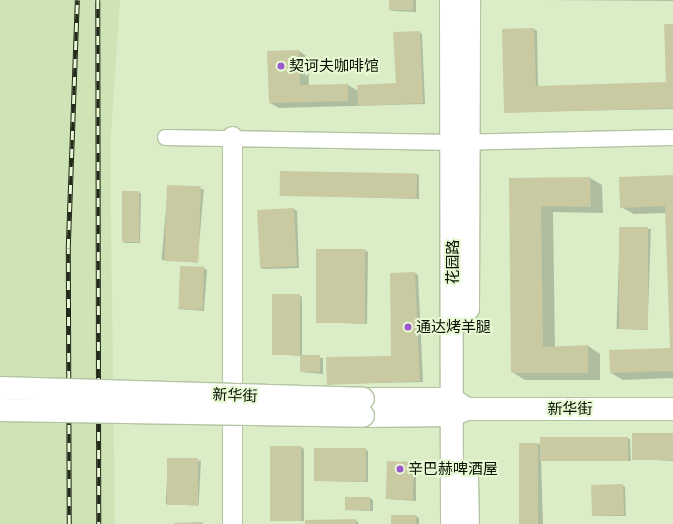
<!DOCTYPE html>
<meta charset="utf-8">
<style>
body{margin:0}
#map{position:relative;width:673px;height:524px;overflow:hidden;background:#daedc7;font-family:"Titillium Web","Noto Sans SC",sans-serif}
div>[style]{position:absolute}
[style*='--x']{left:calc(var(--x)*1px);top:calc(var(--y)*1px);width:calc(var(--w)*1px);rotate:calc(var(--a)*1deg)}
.built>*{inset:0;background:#cee4b7}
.shadow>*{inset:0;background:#0003;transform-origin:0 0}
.building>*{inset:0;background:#c9caa2;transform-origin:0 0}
.roads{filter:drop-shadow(1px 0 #b2c4a0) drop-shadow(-1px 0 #b2c4a0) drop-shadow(0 1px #b2c4a0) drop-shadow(0 -1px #b2c4a0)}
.minor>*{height:15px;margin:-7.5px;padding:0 7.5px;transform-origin:7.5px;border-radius:7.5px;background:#fff}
.tertiary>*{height:19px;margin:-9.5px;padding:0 9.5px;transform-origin:9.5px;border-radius:9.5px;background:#fff}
.secondary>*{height:22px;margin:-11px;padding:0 11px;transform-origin:11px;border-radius:11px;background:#fff}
.rail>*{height:4.5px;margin-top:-2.25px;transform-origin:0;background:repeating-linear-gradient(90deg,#e7fad4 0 9px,#22291a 0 18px);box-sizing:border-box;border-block:1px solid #22291a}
.bridges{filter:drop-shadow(1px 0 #b2c4a0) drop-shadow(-1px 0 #b2c4a0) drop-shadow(0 1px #b2c4a0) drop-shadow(0 -1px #b2c4a0)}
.secondary-bridge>*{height:22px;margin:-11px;padding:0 11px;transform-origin:11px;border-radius:11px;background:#fff}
.dots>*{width:11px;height:11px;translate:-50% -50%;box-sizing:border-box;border:2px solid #e7fad4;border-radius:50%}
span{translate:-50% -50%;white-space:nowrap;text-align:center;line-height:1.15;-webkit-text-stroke:4px #e7fad4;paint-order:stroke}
.poi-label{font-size:15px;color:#0a1004}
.left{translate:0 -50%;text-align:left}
.street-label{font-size:15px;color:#0a1004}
</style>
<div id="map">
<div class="built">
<div style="clip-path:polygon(0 0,120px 0,110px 150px,115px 524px,0 524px)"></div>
</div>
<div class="shadow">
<div style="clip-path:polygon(390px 0,416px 0,416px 12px,393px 11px,390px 10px)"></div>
<div style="clip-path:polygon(546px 0,673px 0,673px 1px)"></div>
<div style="clip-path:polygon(673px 25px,673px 109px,505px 112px,534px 29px,537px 31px,538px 87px,667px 83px)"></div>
<div style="clip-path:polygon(419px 32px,422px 34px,425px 104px,279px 108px,270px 103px,299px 51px,308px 57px,309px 86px,348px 85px,358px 91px,397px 84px)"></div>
<div style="clip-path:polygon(417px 174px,419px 175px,419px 199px,280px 195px)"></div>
<div style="clip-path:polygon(673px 176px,673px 378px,623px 380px,611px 373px,671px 349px,666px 213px,634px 214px,621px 207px)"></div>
<div style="clip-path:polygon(590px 178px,602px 185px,603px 213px,553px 212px,555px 348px,588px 346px,600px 354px,600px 380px,525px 380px,512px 372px,510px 179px)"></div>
<div style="left:168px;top:186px;width:36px;height:74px;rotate:5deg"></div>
<div style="clip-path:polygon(139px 192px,141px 194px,140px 243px,125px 243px,122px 241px)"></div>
<div style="clip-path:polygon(294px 209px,297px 211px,299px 268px,263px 269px,260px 267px)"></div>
<div style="left:620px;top:228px;width:31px;height:101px;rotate:2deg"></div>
<div style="clip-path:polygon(365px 250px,368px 252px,367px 324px,316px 322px)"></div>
<div style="clip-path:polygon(204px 268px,207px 270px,204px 311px,178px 309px)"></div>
<div style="clip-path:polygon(415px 273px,418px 275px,423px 382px,328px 384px,392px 357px)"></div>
<div style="clip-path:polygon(299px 295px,302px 297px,302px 356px,323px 358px,323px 374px,301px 372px,301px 356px,273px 354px)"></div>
<div style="clip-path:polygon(673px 434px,673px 461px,634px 459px)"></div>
<div style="clip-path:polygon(627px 438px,630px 439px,631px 461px,541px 460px,543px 524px,522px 524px,538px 444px)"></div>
<div style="clip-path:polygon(301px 447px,304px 449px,304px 521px,356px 520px,359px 524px,306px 524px,306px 521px,271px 520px)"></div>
<div style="clip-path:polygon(365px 449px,368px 451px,368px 482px,315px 481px)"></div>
<div style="left:168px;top:459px;width:33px;height:45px;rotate:3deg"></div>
<div style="clip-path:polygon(413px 463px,416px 464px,416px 501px,388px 499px)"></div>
<div style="clip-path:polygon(622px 485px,625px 487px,626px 516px,593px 516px)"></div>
<div style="clip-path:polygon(370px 498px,373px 500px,373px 511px,346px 510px,346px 499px)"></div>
<div style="clip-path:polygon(416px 516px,419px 518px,419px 524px,392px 524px)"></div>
</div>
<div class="building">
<div style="left:389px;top:0;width:24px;height:10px"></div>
<div style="clip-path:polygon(664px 24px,673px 24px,673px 108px,504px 113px,502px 29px,534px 28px,536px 86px,666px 82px)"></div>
<div style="clip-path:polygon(420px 31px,423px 103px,358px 106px,357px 85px,396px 83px,393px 32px)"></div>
<div style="clip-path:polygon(299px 50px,300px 85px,348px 84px,348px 101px,269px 103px,267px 51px)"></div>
<div style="left:280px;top:171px;width:137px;height:25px;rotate:1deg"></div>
<div style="clip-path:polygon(673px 175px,673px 371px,610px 373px,609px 350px,670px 348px,665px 206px,620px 208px,619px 177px)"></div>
<div style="clip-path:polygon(590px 177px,591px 207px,541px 206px,543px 347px,588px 345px,588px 373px,511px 373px,509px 178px)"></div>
<div style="left:167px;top:185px;width:34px;height:76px;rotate:2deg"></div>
<div style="left:122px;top:191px;width:17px;height:51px"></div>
<div style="left:294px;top:208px;width:58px;height:37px;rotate:87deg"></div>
<div style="left:619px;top:227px;width:29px;height:102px"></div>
<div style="left:316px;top:249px;width:49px;height:74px"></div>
<div style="left:180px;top:266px;width:24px;height:43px;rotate:2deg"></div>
<div style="clip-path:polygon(415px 272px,420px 381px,327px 385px,326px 357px,391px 356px,390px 273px)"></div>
<div style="left:272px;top:294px;width:28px;height:61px"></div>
<div style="left:300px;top:355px;width:20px;height:17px"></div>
<div style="left:673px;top:433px;width:27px;height:41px;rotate:90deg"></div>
<div style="left:540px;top:437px;width:88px;height:24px"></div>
<div style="left:519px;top:443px;width:19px;height:81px"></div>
<div style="left:270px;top:446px;width:31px;height:75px"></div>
<div style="left:314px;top:448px;width:52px;height:33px"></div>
<div style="left:167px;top:458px;width:31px;height:47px"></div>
<div style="left:387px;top:461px;width:27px;height:38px;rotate:2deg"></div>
<div style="left:623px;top:484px;width:31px;height:32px;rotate:88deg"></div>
<div style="left:370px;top:497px;width:13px;height:25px;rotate:90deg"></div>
<div style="left:416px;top:515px;width:9px;height:25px;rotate:90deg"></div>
<div style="clip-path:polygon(356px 519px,356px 524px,305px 524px,305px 520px)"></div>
<div style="clip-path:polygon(203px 522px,203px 524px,174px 524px,174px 523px)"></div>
</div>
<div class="roads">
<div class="minor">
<div style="--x:165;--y:137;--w:288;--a:1"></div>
<div style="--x:453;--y:142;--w:220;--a:-1.3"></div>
</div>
<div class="tertiary">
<div style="--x:232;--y:136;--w:388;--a:90"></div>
</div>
<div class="secondary">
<div style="--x:451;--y:0;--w:524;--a:89.89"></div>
<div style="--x:468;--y:309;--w:309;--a:-89.8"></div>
<div style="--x:363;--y:399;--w:89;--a:0"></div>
<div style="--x:452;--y:399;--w:14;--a:34"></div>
<div style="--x:363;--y:416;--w:89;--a:-0.6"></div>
<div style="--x:452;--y:415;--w:16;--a:-22"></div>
<div style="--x:467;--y:409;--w:206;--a:0"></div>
<div style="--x:467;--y:477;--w:47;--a:88.8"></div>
</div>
</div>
<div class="rail">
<div style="--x:98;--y:0;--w:524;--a:89.89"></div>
<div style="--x:69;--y:524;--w:276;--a:-90.2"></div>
<div style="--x:68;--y:248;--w:248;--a:-87.9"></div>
</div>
<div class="bridges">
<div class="secondary-bridge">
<div style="--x:0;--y:388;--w:363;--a:1.7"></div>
<div style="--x:0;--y:410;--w:363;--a:0.9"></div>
</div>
</div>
<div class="dots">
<div style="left:281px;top:66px;background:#9b57cc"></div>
<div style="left:408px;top:327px;background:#9b57cc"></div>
<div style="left:400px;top:469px;background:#9b57cc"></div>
</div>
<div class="poi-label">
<span class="left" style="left:289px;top:66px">契诃夫咖啡馆</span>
<span class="left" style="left:416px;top:327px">通达烤羊腿</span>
<span class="left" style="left:408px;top:469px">辛巴赫啤酒屋</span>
</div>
<div class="street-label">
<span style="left:453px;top:262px;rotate:-90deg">花园路</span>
<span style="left:235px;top:395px;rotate:2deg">新华街</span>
<span style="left:570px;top:409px">新华街</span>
</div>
</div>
